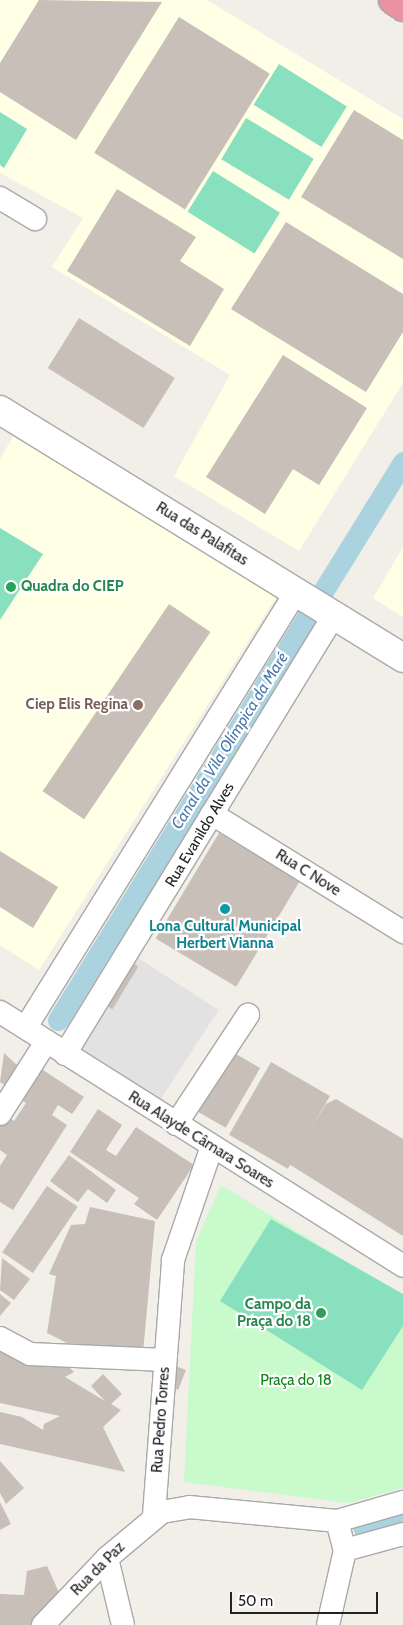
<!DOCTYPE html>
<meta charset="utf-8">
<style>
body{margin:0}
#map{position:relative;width:403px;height:1625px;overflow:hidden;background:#f2efe9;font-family:Cabin,sans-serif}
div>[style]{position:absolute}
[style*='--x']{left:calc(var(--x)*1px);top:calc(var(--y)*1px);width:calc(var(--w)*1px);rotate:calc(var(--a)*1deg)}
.education>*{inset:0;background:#ffffe5}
.park>*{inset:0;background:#c8facc}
.pitch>*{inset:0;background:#88e0be;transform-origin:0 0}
.parking>*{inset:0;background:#e2e2e2;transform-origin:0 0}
.canal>*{height:21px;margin:-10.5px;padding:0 10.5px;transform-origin:10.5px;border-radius:10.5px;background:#aad3df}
.building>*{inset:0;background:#c7bfb8;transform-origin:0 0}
.roads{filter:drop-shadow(1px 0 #a9a9a9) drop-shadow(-1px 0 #a9a9a9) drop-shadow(0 1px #a9a9a9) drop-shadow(0 -1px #a9a9a9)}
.minor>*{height:22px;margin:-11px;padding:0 11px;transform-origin:11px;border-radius:11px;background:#fff}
.tertiary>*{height:28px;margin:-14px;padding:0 14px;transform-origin:14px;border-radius:14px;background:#fff}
.motorway>*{height:28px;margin:-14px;padding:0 14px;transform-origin:14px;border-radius:14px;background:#e892a2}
.dots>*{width:14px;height:14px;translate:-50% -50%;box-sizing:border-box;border:2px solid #fff;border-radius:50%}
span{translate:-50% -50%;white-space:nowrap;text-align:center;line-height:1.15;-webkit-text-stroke:4.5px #fff;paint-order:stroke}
.street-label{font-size:15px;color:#222}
.leisure-label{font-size:15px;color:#27864d;font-weight:700}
.left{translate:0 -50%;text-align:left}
.right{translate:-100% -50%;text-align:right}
.education-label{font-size:15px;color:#785e54;font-weight:700}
.culture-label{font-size:15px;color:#0d838f;font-weight:700}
.park-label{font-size:15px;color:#0c8416}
.water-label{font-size:16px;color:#4a7aab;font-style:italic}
.scale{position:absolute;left:230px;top:1592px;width:148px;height:22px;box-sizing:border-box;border:2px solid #222;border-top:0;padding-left:6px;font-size:15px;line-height:18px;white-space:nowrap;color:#222;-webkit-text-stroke:4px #fff;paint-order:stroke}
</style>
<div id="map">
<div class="education">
<div style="clip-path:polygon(0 0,207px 0,403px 119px,403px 383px,299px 551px,174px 476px,230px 375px,52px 267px,83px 218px,0 173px)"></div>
<div style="clip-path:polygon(15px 433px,280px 591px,39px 970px,0 945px,0 459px)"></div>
<div style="clip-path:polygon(403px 547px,403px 617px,373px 598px)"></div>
</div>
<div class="park">
<div style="clip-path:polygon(221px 1185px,403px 1296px,403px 1488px,349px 1503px,184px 1482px,196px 1241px)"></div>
</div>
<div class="pitch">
<div style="left:279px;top:64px;width:80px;height:48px;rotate:32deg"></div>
<div style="clip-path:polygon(0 112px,27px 129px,4px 168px,0 165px)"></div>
<div style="left:246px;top:118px;width:79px;height:48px;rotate:31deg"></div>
<div style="left:213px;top:171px;width:79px;height:48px;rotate:32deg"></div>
<div style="clip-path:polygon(0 528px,43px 554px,0 620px)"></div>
<div style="clip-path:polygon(271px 1219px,403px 1294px,403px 1326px,362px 1390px,220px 1301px)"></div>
</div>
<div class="parking">
<div style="left:132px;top:954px;width:103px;height:111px;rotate:33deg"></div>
</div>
<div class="canal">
<div style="--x:58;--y:1020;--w:656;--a:-58.27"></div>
<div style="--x:363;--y:1527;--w:41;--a:-14"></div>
</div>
<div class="building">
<div style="clip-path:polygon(39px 0,162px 2px,76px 140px,0 92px,0 63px)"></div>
<div style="left:179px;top:17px;width:107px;height:160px;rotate:32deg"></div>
<div style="clip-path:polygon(354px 110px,403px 140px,403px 259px,301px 197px)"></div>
<div style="clip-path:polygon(117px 189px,196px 237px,180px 261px,224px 289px,190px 346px,67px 271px)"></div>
<div style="clip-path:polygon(286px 222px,403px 294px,403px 332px,366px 392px,231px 309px)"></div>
<div style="left:79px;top:318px;width:113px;height:59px;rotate:32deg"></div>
<div style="clip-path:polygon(283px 355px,367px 408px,319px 485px,293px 469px,265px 514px,206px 477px)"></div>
<div style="left:169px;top:604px;width:50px;height:226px;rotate:34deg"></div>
<div style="left:219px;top:833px;width:94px;height:123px;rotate:31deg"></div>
<div style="clip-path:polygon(0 851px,58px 887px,33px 928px,0 907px)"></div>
<div style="left:116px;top:953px;width:26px;height:50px;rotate:31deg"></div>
<div style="left:229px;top:1050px;width:36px;height:69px;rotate:30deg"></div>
<div style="clip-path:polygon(4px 1053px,18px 1066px,6px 1086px,0 1082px)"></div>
<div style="left:271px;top:1062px;width:68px;height:84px;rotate:30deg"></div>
<div style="clip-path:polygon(37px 1066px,84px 1097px,72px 1114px,58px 1105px,52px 1115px,67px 1125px,13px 1210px,0 1202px,0 1166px,7px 1155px,0 1150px,0 1122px,5px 1114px,14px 1121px,26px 1103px,16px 1096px)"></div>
<div style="clip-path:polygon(336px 1099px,403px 1139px,403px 1236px,289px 1164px,326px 1104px)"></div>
<div style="clip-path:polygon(98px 1109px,122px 1125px,106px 1150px,116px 1156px,136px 1127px,194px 1165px,157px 1220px,134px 1204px,139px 1198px,70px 1152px)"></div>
<div style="clip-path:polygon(69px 1155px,116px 1190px,107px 1203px,88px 1189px,78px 1202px,50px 1181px)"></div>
<div style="left:47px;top:1186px;width:37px;height:80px;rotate:34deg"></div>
<div style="clip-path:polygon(90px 1207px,155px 1221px,143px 1353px,67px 1343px,47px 1333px,56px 1276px,49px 1274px,71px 1225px,85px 1224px)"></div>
<div style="clip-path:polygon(2px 1258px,30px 1279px,14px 1300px,0 1290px)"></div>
<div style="clip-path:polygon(0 1294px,11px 1303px,0 1316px)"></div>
<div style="clip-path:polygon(0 1351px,64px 1362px,74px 1372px,65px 1377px,105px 1401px,91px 1386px,103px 1374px,122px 1394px,111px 1404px,121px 1410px,103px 1427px,125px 1472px,0 1444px,0 1412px,22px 1417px,43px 1430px,44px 1424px,60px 1416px,0 1403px)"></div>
<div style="left:170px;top:1364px;width:17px;height:21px;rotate:21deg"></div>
<div style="clip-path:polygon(0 1461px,24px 1488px,6px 1504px,0 1493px)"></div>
<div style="clip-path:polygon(0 1502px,11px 1524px,0 1530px)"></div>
<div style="clip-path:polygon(47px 1566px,62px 1599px,35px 1625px,0 1625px,0 1594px,24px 1595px,27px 1571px)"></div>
</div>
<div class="roads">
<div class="minor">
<div style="--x:0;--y:198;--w:41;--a:31"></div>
<div style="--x:212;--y:814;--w:225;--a:31.7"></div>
<div style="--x:0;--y:1012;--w:476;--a:32.2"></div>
<div style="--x:26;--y:1027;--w:512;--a:-58.17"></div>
<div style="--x:65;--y:1054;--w:515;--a:-58.5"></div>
<div style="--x:0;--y:1114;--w:85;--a:-57.4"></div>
<div style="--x:176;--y:1124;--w:131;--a:-56.6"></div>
<div style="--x:0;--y:1338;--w:34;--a:28"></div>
<div style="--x:30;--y:1354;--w:135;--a:2.5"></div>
<div style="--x:154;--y:1515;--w:256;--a:-85.7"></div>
<div style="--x:173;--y:1260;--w:120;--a:-71.1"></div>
<div style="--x:337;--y:1521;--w:30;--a:75"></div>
<div style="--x:345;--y:1550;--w:60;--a:-15.4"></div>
<div style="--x:107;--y:1558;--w:69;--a:76.6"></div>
<div style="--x:43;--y:1625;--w:93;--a:-46.3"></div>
<div style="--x:107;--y:1558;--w:72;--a:-39.9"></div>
<div style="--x:162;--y:1512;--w:27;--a:-10"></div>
<div style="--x:189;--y:1507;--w:149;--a:5.4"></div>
<div style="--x:337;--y:1521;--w:69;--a:-16.1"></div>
<div style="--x:328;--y:1625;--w:77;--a:-77.2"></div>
</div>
<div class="tertiary">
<div style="--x:0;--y:410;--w:473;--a:31.6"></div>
</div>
<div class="motorway">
<div style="--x:393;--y:0;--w:12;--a:35"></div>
</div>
</div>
<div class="dots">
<div style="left:11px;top:587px;background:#2e9e5b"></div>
<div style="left:138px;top:705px;background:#8d6e63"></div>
<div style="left:225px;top:909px;background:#0f9aa8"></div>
<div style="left:321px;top:1313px;background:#2e9e5b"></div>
</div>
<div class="street-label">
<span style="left:202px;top:534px;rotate:32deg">Rua das Palafitas</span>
<span style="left:200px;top:835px;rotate:-59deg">Rua Evanildo Alves</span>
<span style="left:308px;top:873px;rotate:32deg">Rua C Nove</span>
<span style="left:201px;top:1140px;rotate:32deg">Rua Alayde Câmara Soares</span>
<span style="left:161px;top:1420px;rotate:-86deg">Rua Pedro Torres</span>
<span style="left:98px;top:1569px;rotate:-45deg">Rua da Paz</span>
</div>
<div class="leisure-label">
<span class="left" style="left:21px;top:587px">Quadra do CIEP</span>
<span class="right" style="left:311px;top:1313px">Campo da<br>Praça do 18</span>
</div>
<div class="education-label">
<span class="right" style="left:128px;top:705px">Ciep Elis Regina</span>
</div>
<div class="culture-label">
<span style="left:225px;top:935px">Lona Cultural Municipal<br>Herbert Vianna</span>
</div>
<div class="park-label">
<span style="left:296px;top:1381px">Praça do 18</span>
</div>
<div class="water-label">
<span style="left:230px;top:741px;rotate:-58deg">Canal da Vila Olímpica da Maré</span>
</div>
<div class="scale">50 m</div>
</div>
